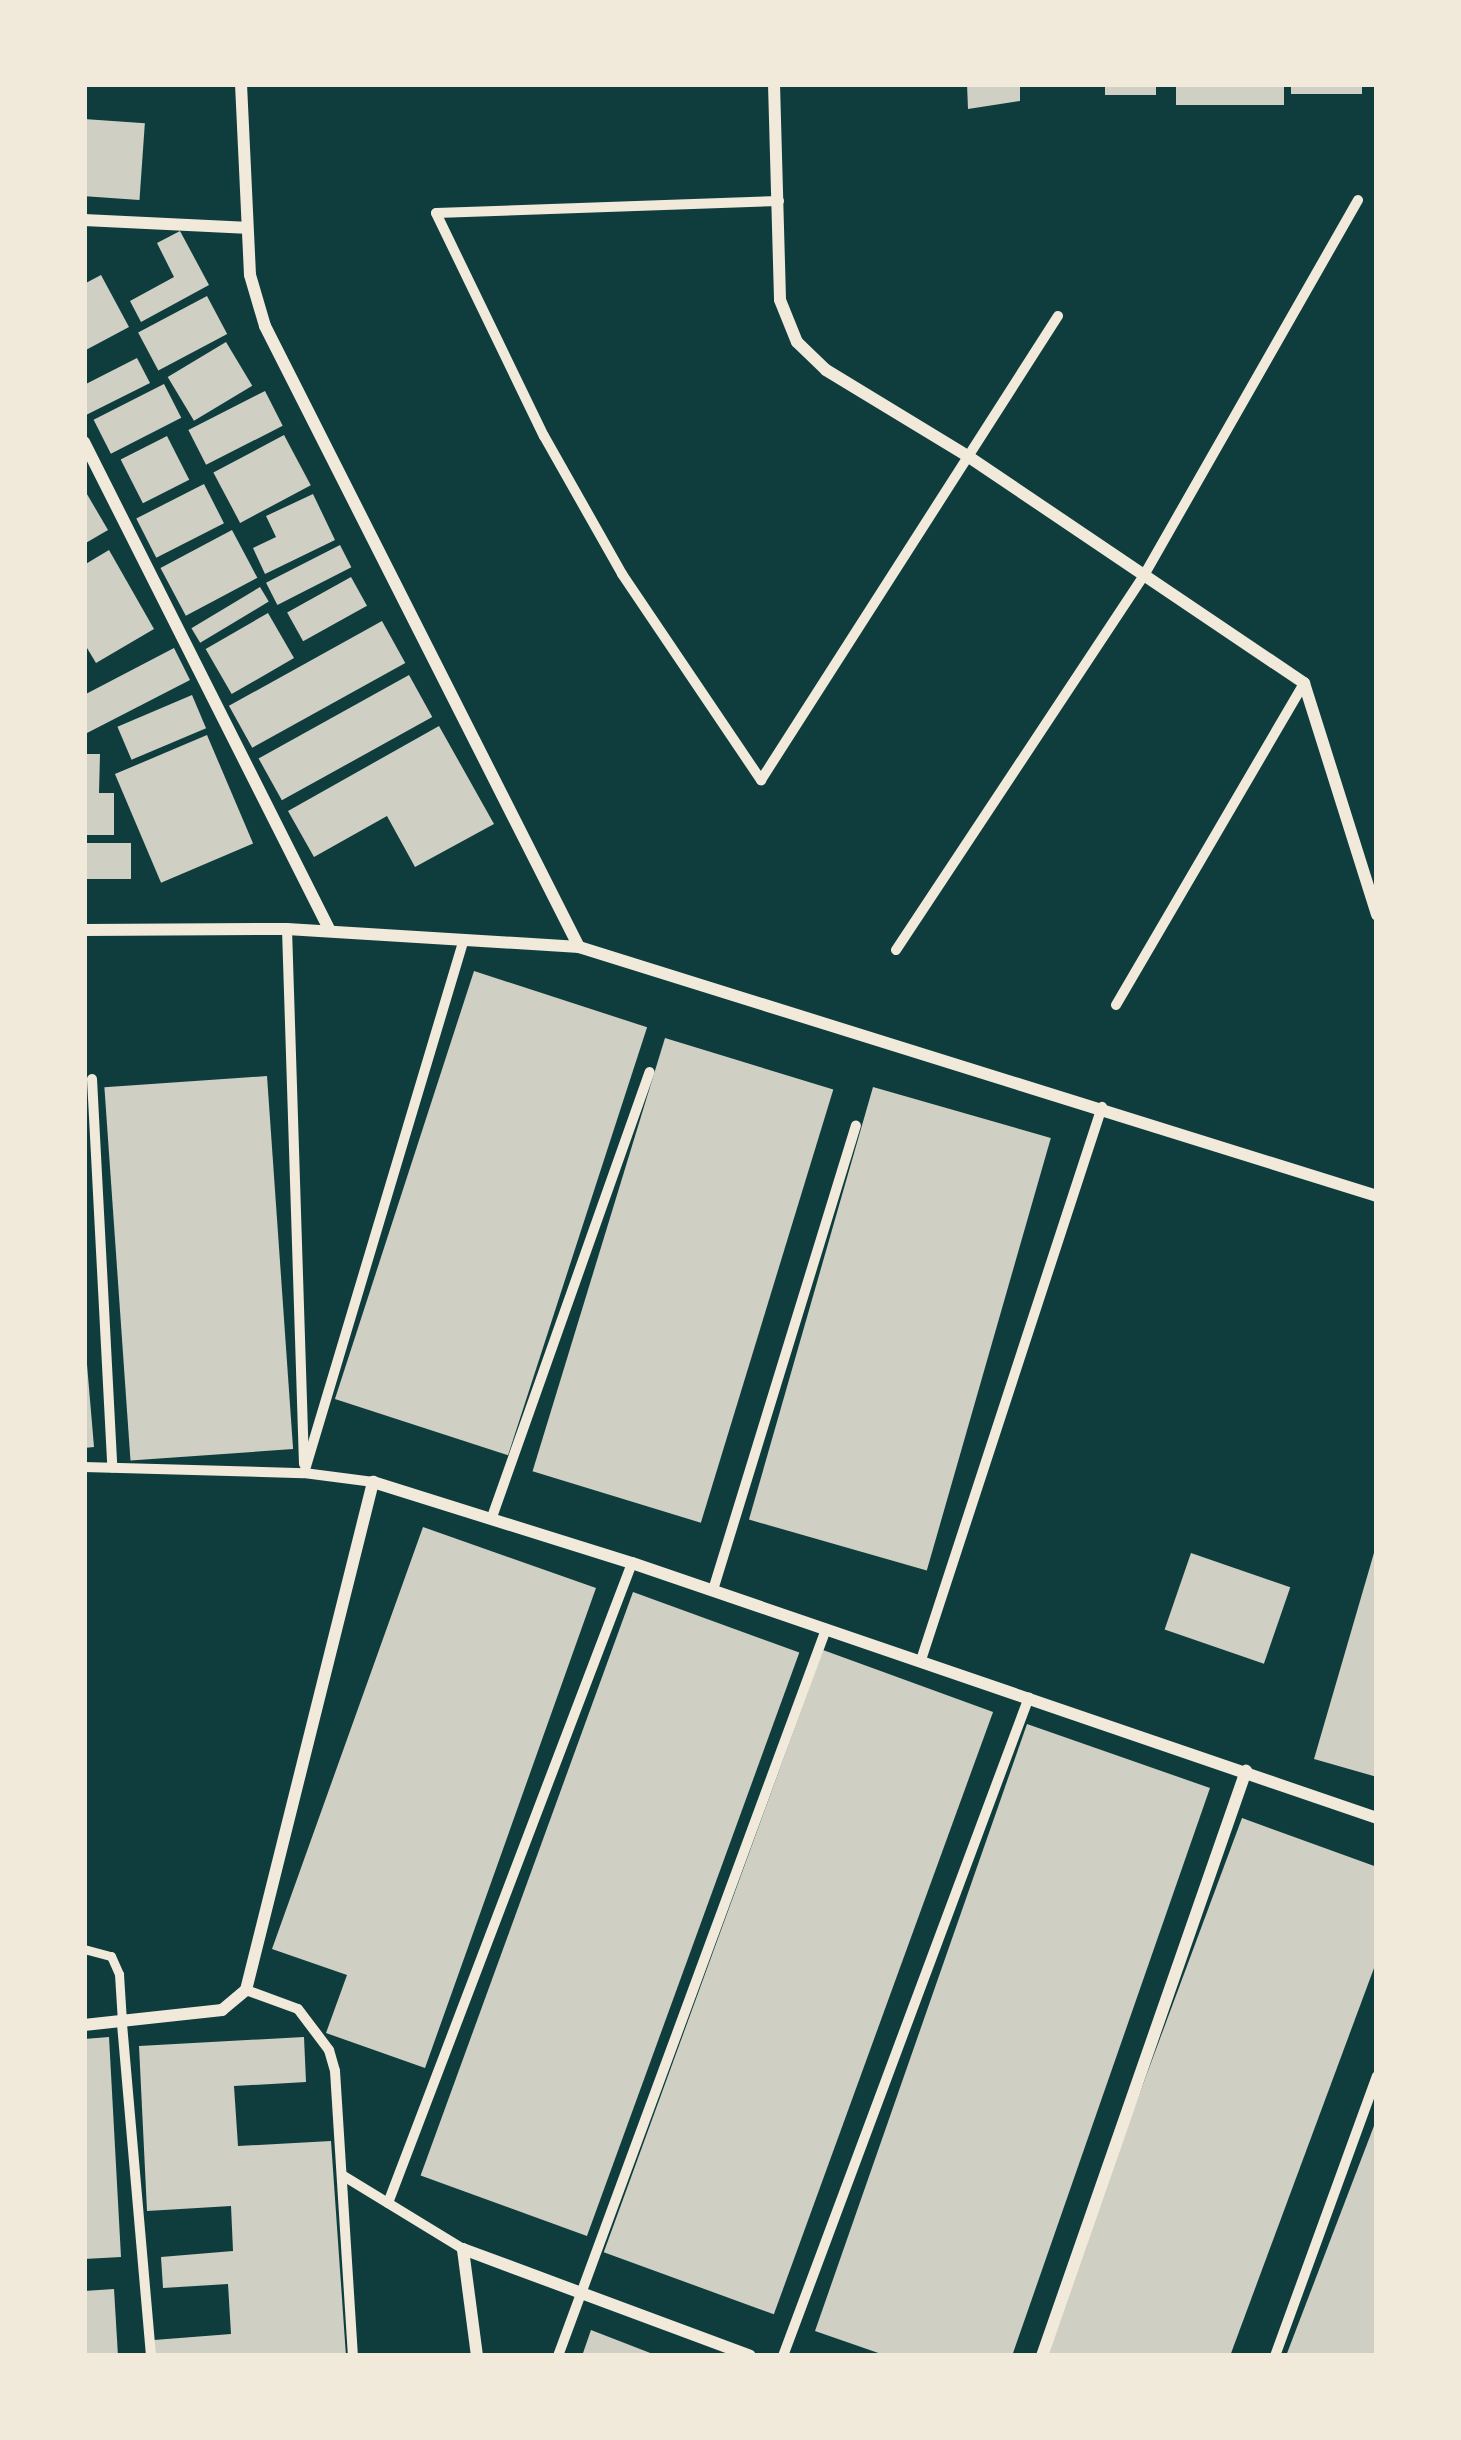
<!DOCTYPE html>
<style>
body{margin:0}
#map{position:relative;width:1461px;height:2440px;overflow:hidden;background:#0f3d3e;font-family:"Roboto Condensed",sans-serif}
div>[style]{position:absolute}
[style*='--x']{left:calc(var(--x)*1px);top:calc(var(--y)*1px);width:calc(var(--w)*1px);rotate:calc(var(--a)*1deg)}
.building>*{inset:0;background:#cfcfc3;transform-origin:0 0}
.service>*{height:9px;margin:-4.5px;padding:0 4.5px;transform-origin:4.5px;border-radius:4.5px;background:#f1e9da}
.pedestrian>*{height:10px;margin:-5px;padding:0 5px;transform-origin:5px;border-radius:5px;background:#f1e9da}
.minor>*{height:12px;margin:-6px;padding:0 6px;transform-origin:6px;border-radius:6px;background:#f1e9da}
span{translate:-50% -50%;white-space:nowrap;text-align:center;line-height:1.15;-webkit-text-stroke:9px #f1e9da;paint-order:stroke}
.frame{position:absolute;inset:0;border:87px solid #f1e9da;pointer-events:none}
</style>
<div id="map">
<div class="building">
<div style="clip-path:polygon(967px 84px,1020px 84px,1020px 101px,968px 109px)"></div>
<div style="left:1105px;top:84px;width:51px;height:11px"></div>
<div style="left:1176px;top:84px;width:108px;height:21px"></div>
<div style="left:1291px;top:84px;width:71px;height:10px"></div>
<div style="left:84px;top:119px;width:61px;height:77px;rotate:4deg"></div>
<div style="clip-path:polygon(180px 231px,209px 285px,141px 322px,130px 301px,174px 277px,157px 243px)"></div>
<div style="clip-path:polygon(101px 275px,129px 327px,84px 351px,84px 284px)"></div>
<div style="left:207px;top:296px;width:43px;height:78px;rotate:62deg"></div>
<div style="left:226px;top:342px;width:51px;height:68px;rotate:59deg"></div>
<div style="clip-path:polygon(137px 358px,150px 383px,84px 416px,84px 385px)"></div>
<div style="left:164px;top:384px;width:38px;height:79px;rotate:63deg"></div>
<div style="left:265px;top:391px;width:39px;height:86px;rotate:63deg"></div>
<div style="left:284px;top:435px;width:57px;height:80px;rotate:62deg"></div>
<div style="left:167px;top:436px;width:49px;height:52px;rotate:63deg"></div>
<div style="left:204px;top:484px;width:44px;height:76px;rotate:63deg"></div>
<div style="clip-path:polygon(84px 489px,108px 530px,84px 544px)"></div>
<div style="clip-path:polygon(313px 494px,335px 540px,265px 574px,253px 548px,276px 537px,266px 516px)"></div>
<div style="left:232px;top:530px;width:54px;height:81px;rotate:62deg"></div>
<div style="left:340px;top:545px;width:25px;height:83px;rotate:63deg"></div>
<div style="clip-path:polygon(109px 550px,154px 629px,96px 663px,84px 643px,84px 565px)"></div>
<div style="left:351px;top:577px;width:33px;height:73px;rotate:61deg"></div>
<div style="left:260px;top:587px;width:17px;height:80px;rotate:59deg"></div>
<div style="left:268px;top:613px;width:52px;height:72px;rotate:60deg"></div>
<div style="left:382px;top:621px;width:48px;height:175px;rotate:61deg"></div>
<div style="clip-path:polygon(174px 648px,190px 680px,87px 733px,84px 695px)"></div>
<div style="left:409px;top:675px;width:48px;height:172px;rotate:61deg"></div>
<div style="left:192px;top:695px;width:36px;height:81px;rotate:67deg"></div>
<div style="clip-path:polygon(439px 726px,494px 824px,415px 867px,387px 816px,314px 857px,288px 811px)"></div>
<div style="left:207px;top:735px;width:118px;height:100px;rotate:67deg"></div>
<div style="clip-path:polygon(84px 754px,100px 754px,99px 793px,114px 793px,114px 835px,84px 835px)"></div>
<div style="left:131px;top:843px;width:36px;height:47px;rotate:90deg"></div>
<div style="left:474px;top:971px;width:182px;height:450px;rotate:18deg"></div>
<div style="left:665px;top:1038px;width:176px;height:453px;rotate:17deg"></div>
<div style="left:267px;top:1076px;width:374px;height:163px;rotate:86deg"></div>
<div style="left:873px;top:1087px;width:185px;height:450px;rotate:16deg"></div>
<div style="clip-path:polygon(84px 1329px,94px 1447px,84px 1448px)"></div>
<div style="clip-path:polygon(423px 1527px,596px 1588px,425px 2068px,326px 2033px,347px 1975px,272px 1949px)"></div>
<div style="clip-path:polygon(1376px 1546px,1377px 1546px,1377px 1777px,1314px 1759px)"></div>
<div style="left:1191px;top:1553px;width:105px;height:81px;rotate:19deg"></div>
<div style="left:633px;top:1592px;width:177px;height:621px;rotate:20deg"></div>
<div style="left:823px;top:1650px;width:181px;height:641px;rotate:20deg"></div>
<div style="clip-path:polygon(1027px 1724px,1210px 1788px,1012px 2356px,887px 2356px,815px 2331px)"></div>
<div style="clip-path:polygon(1242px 1818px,1377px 1867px,1377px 1960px,1230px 2356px,1042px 2356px)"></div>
<div style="clip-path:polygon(109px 2037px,121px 2257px,84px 2259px,84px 2039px)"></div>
<div style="clip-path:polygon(304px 2037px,306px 2082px,234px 2086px,238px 2146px,331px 2141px,346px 2356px,155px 2356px,154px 2340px,231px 2334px,228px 2284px,163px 2288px,161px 2257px,233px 2251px,231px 2206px,147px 2211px,139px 2046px)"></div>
<div style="clip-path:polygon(1377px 2118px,1377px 2356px,1286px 2356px)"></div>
<div style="clip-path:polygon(114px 2289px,118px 2356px,84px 2356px,84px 2291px)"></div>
<div style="clip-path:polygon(591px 2330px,658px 2356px,582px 2356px)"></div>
</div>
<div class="service">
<div style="--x:84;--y:1949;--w:28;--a:15"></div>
<div style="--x:111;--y:1956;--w:20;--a:66"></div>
<div style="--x:119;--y:1974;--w:48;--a:86.4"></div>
</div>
<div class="pedestrian">
<div style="--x:779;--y:201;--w:343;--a:178"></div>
<div style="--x:436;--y:213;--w:248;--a:64.2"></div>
<div style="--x:544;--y:436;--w:159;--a:60.5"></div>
<div style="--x:622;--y:574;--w:249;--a:56"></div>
<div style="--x:761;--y:780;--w:551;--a:-57.38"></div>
<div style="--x:287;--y:929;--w:535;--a:88.18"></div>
<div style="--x:896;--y:950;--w:447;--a:-56.5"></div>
<div style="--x:1143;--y:577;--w:434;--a:-60.3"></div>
<div style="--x:1116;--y:1005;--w:373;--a:-59.7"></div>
<div style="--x:92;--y:1079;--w:389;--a:87"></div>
<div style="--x:84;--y:1467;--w:220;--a:1.6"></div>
<div style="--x:304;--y:1473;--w:70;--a:7.4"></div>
<div style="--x:304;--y:1473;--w:557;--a:-73.32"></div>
<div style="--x:492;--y:1517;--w:472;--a:-70.5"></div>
<div style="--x:713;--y:1590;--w:486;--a:-72.9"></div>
<div style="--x:921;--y:1660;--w:582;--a:-71.88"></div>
<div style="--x:246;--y:1990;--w:55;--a:20.1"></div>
<div style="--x:298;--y:2009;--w:51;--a:52.9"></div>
<div style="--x:329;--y:2050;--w:22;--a:74"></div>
<div style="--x:335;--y:2071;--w:286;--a:86.4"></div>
<div style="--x:122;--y:2024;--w:333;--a:85"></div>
<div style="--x:342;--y:2175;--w:142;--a:31.4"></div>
<div style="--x:388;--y:2203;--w:685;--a:-69.13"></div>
<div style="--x:558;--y:2356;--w:775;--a:-69.76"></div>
<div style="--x:783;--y:2356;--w:703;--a:-69.53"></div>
<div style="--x:1275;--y:2356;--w:298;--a:-70"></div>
</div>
<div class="minor">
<div style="--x:241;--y:84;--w:191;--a:87.3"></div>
<div style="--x:250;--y:275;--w:53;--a:73.6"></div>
<div style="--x:265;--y:326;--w:696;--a:63.18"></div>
<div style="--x:774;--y:84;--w:216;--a:88.4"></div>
<div style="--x:780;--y:300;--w:45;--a:68"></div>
<div style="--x:797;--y:342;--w:40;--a:44"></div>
<div style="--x:826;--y:370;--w:164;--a:31.3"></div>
<div style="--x:966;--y:455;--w:408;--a:34"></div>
<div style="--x:1304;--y:683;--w:243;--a:72.5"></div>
<div style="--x:84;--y:220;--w:161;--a:2.8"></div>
<div style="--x:84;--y:442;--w:547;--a:63.29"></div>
<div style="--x:84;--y:930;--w:203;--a:-0.3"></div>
<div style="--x:287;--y:929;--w:293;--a:3.5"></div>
<div style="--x:579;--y:947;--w:836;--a:17.33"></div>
<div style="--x:84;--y:2025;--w:139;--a:-6.2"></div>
<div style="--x:222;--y:2010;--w:31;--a:-40"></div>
<div style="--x:246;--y:1990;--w:524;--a:-75.96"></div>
<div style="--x:373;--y:1482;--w:271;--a:17.4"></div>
<div style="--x:632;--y:1563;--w:787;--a:18.9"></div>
<div style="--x:477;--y:2356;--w:108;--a:-97.5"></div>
<div style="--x:463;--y:2249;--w:306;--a:20.4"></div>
<div style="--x:1042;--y:2356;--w:620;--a:-70.78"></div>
</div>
<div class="frame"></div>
</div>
